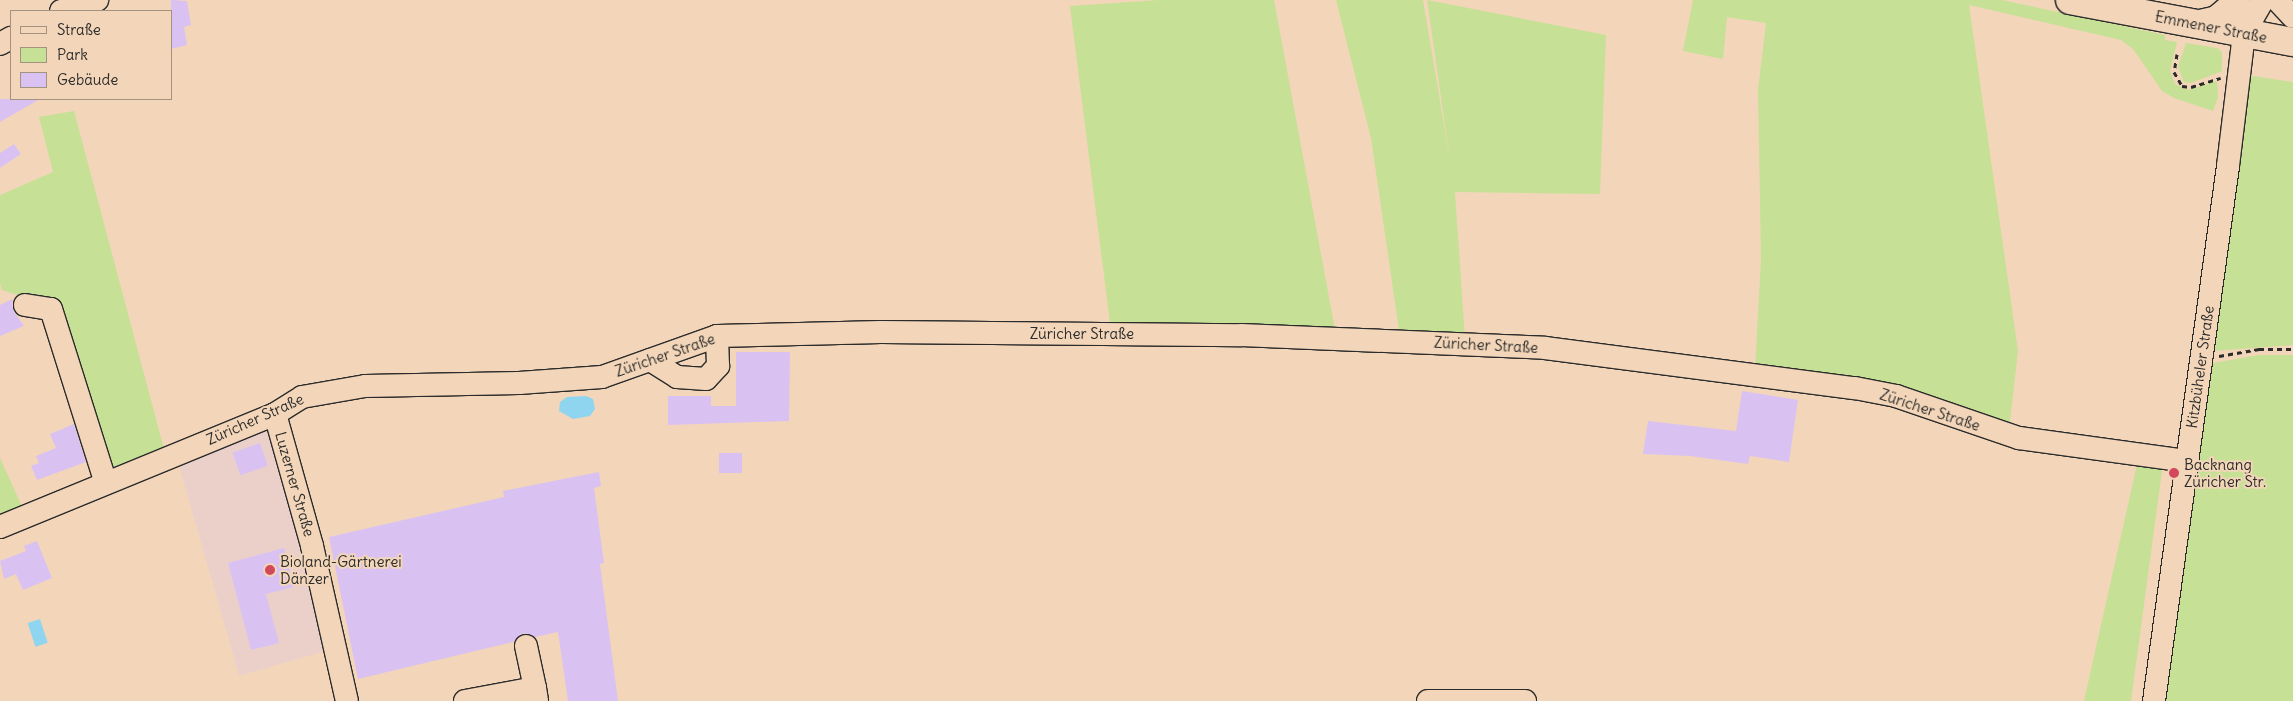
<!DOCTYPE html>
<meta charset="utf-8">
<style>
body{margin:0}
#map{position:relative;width:2293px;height:701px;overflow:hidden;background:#f3d6b9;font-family:Delius,sans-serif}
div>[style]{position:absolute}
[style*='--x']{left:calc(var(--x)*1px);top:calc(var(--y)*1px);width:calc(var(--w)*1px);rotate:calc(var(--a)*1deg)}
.built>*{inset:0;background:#ebd0ca;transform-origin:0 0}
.green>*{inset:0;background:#c6e096}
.water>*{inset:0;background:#8fd5f0;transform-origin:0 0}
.building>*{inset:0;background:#d9c2f2;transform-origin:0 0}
.path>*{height:3px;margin-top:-1.5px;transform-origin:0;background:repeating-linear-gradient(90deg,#2b2b2b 0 5px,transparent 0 9px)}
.roads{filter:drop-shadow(1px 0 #2b2b2b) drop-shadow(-1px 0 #2b2b2b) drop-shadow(0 1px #2b2b2b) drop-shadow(0 -1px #2b2b2b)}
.minor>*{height:22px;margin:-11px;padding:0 11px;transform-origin:11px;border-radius:11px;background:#f3d6b9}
.major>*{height:28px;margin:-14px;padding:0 14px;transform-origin:14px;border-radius:14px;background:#f3d6b9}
.dots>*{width:14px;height:14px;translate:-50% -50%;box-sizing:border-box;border:2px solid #f3d6b9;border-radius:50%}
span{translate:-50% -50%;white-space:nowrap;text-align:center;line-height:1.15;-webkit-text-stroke:4px #f3d6b9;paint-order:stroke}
.street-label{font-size:15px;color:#2b2b2b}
.poi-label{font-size:15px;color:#2b2b2b}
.left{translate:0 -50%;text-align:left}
.legend{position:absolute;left:10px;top:10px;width:162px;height:90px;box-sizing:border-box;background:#f3d6b9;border:1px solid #a39280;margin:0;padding:6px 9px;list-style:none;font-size:15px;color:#2b2b2b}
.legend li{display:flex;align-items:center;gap:10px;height:25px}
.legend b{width:25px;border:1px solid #a39280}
</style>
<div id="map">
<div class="built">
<div style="left:269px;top:428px;width:230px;height:97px;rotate:74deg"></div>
</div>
<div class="green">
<div style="clip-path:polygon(1159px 0,1274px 0,1336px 335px,1111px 331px,1070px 6px)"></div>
<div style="clip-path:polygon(1336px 0,1423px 0,1450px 160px,1427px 0,1606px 35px,1600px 194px,1455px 192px,1465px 339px,1400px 337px,1371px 138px)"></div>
<div style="clip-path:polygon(1693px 0,2002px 0,2165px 35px,2165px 40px,2177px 42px,2170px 71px,2175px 84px,2188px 90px,2217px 81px,2218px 98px,2213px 111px,2174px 98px,2162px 91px,2133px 49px,2121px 40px,1969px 5px,2018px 351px,2009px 430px,1755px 370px,1761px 259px,1758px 90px,1766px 23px,1727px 17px,1723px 59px,1683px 51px)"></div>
<div style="clip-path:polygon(2186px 43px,2217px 48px,2222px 52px,2222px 71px,2191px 83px,2184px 82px,2178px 67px)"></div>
<div style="clip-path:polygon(2246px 75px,2293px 82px,2293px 345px,2213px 351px)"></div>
<div style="clip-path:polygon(74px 111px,164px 449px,107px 472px,57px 308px,2px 290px,0 283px,0 195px,53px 172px,39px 117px)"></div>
<div style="clip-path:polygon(2259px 355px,2293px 355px,2293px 701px,2164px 701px,2210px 369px,2213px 363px)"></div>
<div style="clip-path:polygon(0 458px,24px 511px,0 520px)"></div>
<div style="clip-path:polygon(2138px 460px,2163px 463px,2131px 701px,2084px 701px)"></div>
</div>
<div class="water">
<div style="clip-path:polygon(586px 396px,593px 399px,595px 409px,590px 416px,573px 419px,559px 411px,560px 402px,567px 397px)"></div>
<div style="left:40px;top:619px;width:25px;height:13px;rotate:72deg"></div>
</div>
<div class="building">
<div style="clip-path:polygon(171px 0,187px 1px,191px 25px,184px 27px,187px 45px,171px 49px)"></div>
<div style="clip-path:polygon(0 99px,40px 99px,0 122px)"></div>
<div style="clip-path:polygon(14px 144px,21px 154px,0 168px,0 153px)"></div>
<div style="clip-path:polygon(12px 299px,13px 310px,24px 326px,0 336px,0 305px)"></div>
<div style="clip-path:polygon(736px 352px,790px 352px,789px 421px,668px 425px,668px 396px,711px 396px,711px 406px,736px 406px)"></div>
<div style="clip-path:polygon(1742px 391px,1798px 400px,1789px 462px,1750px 456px,1748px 464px,1690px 456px,1643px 454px,1648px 421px,1736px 431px)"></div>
<div style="clip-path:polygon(74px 424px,86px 462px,37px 480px,31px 466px,39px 463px,36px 456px,56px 448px,50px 434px)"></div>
<div style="left:260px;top:443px;width:24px;height:29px;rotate:71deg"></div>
<div style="left:719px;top:453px;width:23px;height:20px"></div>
<div style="clip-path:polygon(599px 472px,601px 486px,594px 488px,604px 563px,600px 564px,618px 701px,568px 701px,558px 632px,535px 637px,523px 633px,513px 642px,358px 679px,329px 537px,504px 497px,503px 491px)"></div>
<div style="clip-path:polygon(37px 541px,52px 578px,23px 590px,16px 574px,4px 579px,0 561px,26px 551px,24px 546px)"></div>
<div style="clip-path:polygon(284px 548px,294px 587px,266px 594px,279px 643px,251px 650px,228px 563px)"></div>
</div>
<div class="path">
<div style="--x:2177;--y:54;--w:18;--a:99"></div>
<div style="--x:2174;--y:72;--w:16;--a:60"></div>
<div style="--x:2182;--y:86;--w:9;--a:6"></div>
<div style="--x:2191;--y:87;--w:31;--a:-17"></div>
<div style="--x:2219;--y:356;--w:41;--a:-9.9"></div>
<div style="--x:2259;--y:349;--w:34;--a:0"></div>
</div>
<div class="roads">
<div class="minor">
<div style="--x:2277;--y:0;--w:23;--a:47"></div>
<div style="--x:61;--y:11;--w:38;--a:-17"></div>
<div style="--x:2191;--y:23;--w:26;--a:-13"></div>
<div style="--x:2216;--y:17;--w:26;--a:-40"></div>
<div style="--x:2244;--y:33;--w:38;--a:-60"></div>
<div style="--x:0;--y:44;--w:13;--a:-29"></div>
<div style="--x:25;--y:305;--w:26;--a:9"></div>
<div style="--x:51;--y:309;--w:182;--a:72.5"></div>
<div style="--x:650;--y:360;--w:32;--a:32"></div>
<div style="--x:677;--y:377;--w:29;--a:4"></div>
<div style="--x:706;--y:379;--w:18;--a:-47"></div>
<div style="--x:718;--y:366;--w:30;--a:-92"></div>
<div style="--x:275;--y:414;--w:137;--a:74.3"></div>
<div style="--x:312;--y:546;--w:159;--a:77.3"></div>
<div style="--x:0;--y:527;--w:297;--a:-22.3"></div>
<div style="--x:275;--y:414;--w:32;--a:-32"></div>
<div style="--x:302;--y:397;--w:64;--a:-9.9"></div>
<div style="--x:365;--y:386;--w:154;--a:-1.1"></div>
<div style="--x:519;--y:383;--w:83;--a:-4.1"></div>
<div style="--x:602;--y:377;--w:122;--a:-19.6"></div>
<div style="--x:717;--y:336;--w:164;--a:-1.4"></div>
<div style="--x:881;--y:332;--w:360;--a:0.5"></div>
<div style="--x:1241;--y:335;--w:304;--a:2.4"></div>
<div style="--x:1545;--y:348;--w:313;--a:7.4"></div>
<div style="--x:1855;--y:388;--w:42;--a:11"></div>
<div style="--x:1896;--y:396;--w:130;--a:18.9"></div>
<div style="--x:2019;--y:438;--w:170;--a:7.8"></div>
<div style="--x:526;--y:646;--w:43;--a:77.9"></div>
<div style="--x:465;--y:701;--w:71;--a:-10.5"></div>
<div style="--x:535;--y:688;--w:13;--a:81"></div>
<div style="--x:1428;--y:701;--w:97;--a:0"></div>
<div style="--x:2154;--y:701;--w:540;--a:-82.12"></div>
<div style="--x:2228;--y:166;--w:134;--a:-83.1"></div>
<div style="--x:2244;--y:33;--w:33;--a:-99"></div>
</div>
<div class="major">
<div style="--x:2070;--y:0;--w:227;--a:10.7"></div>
</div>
</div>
<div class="dots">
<div style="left:2174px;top:473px;background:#d1495b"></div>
<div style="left:270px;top:570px;background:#d1495b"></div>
</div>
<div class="street-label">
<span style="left:2211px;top:27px;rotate:11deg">Emmener Straße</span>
<span style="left:1082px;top:334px">Züricher Straße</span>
<span style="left:1486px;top:345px;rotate:3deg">Züricher Straße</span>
<span style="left:665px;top:355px;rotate:-19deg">Züricher Straße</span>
<span style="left:2200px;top:367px;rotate:-82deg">Kitzbüheler Straße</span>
<span style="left:1930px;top:410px;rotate:18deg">Züricher Straße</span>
<span style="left:255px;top:419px;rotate:-24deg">Züricher Straße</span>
<span style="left:295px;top:484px;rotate:74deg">Luzerner Straße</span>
</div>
<div class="poi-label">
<span class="left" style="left:2184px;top:473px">Backnang<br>Züricher Str.</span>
<span class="left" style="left:280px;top:570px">Bioland-Gärtnerei<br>Dänzer</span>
</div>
<ul class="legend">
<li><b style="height:6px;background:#f3d6b9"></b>Straße</li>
<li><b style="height:14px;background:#c6e096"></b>Park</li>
<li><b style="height:14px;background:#d9c2f2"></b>Gebäude</li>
</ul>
</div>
